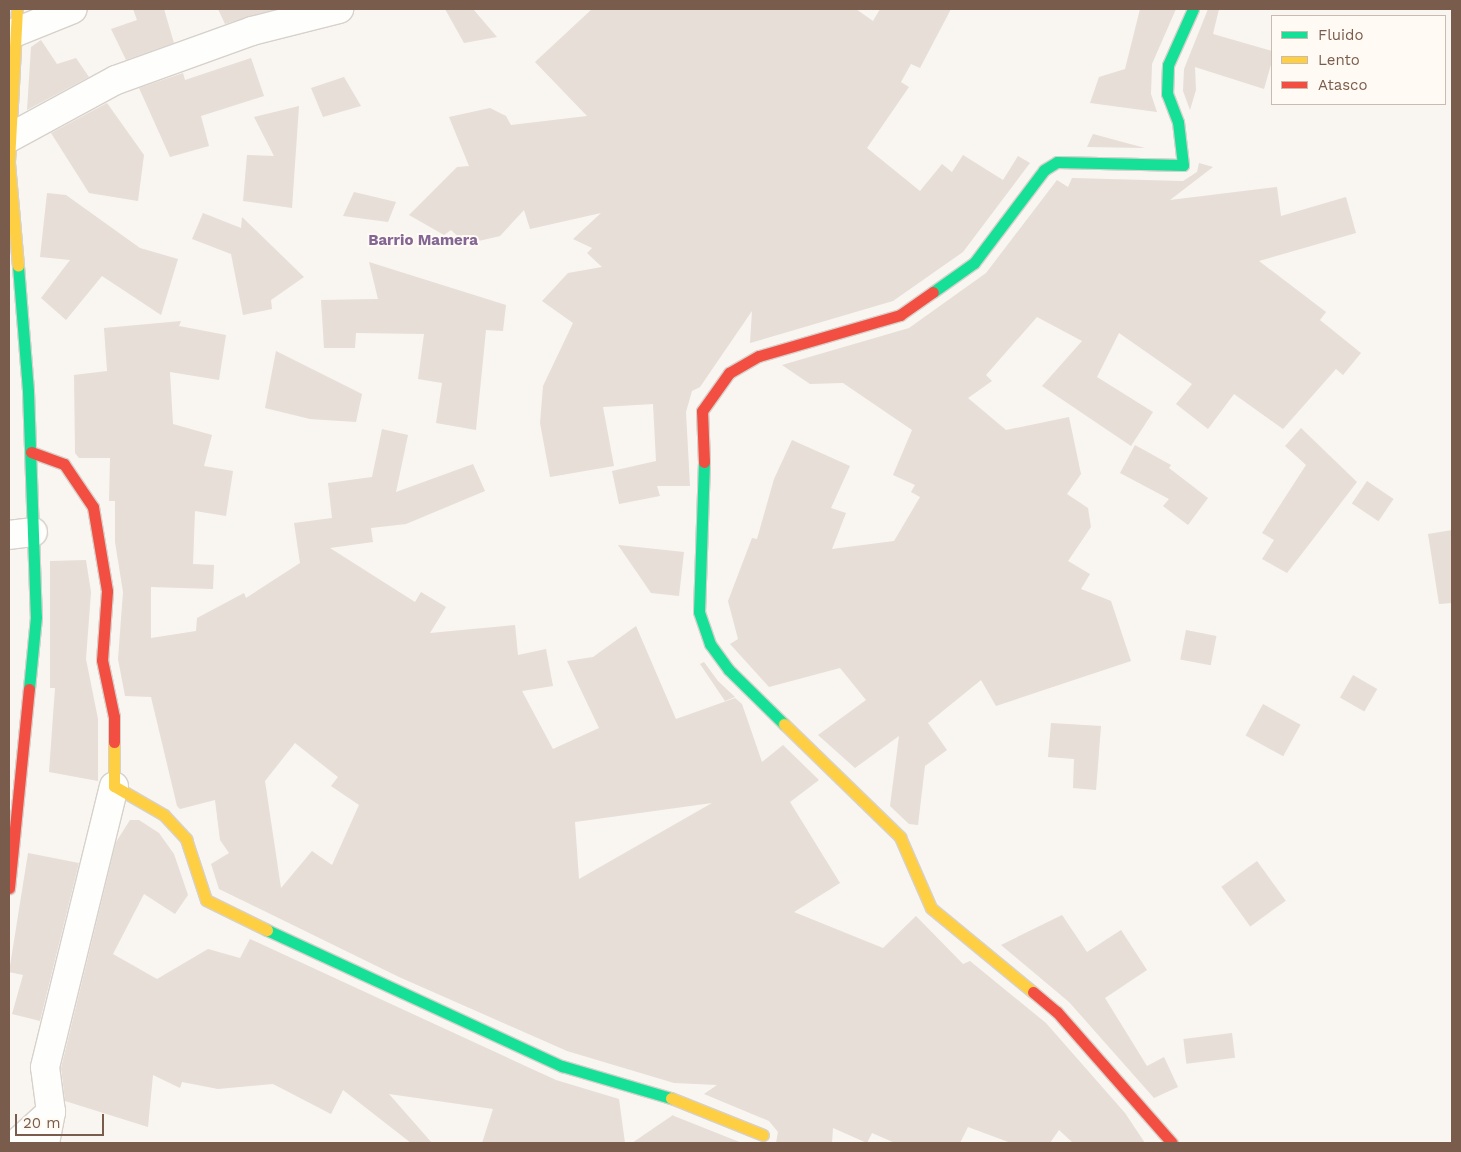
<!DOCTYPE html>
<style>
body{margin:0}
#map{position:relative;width:1461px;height:1152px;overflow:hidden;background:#f9f5f0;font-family:"Work Sans",sans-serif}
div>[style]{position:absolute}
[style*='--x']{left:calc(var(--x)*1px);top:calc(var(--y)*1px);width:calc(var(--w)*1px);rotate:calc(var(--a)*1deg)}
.building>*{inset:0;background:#e6ded7;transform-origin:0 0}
.roads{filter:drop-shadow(1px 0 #d7d1cb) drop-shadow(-1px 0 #d7d1cb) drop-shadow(0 1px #d7d1cb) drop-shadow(0 -1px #d7d1cb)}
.street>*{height:28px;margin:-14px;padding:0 14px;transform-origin:14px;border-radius:14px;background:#fefefd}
.fast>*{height:11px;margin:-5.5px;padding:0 5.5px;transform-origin:5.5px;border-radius:5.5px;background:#16e098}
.slow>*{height:11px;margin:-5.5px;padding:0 5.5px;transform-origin:5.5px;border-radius:5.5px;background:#ffcf43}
.jam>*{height:11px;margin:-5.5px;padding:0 5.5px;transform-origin:5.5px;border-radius:5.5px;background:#f24e42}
span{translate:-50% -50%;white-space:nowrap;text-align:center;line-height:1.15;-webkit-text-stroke:4px #fffaf3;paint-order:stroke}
.neighbourhood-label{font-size:15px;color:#846695;font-weight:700}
.frame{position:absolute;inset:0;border:10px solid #7a5c4d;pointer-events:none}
.legend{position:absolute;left:1271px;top:15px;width:175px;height:90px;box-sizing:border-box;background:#fffaf3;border:1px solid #cabbb1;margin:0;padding:6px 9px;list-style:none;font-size:15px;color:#7a5c4d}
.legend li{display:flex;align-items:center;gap:10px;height:25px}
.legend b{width:25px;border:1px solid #cabbb1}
.scale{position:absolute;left:15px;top:1114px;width:89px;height:22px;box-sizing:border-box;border:2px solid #7a5c4d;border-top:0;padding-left:6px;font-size:15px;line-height:18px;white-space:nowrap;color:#7a5c4d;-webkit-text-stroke:4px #fffaf3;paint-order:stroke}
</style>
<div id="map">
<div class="building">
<div style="clip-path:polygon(133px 9px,164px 9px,174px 43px,126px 60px,111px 29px,137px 20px)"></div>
<div style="clip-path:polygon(218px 9px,276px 9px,225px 24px)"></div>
<div style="clip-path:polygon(445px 9px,473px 9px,497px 37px,464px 43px)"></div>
<div style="clip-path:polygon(592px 9px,856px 9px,873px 21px,880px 9px,951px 9px,920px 68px,911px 64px,901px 82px,909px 87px,867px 148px,920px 191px,942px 164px,952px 172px,963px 155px,1003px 180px,1018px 156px,1030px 163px,963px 252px,893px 301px,750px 343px,752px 311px,700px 387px,692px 391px,686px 412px,690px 486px,657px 486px,660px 496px,619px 504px,612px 471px,656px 461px,653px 404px,603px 407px,614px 466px,550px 477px,540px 423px,543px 386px,573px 323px,542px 301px,568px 273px,602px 267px,587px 253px,592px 248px,573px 239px,601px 213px,530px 229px,524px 210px,500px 236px,466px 244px,451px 230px,444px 235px,409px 215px,457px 167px,469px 166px,449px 117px,490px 108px,506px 116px,511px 125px,587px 116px,535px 62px)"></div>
<div style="clip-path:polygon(1140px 9px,1176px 9px,1152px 64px,1151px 94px,1157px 112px,1090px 103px,1099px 77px,1125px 69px)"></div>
<div style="clip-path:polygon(1208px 9px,1219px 9px,1213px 34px,1272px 51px,1272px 61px,1264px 89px,1195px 67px,1196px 90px,1190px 110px,1183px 91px,1184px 69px)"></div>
<div style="clip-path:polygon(41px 40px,57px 64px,76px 58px,89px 77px,27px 110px,31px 47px)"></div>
<div style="clip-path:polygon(251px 58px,264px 96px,201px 116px,209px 146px,170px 157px,139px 88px,183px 73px,185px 80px)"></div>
<div style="clip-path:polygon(344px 77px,361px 106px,323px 117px,311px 88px)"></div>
<div style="clip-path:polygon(107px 103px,144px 155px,138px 201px,89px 193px,51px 133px)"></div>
<div style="clip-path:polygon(299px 106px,292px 208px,243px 201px,247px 155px,274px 156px,254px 117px)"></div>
<div style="clip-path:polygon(1093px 134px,1145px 148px,1087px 147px)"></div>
<div style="clip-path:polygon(1199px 163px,1213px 167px,1170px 200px,1277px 187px,1281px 216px,1346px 197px,1356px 233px,1259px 261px,1326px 312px,1320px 320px,1361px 353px,1343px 375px,1336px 369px,1283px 429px,1234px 394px,1208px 429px,1176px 404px,1192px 384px,1119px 333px,1097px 377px,1153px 412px,1131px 446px,1042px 386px,1082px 341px,1037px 317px,986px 375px,992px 381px,968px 398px,1006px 430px,1069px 417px,1081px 474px,1067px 494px,1088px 508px,1091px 527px,1068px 561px,1090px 574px,1081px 589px,1111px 601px,1131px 661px,996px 706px,981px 680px,928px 723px,947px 750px,925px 766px,918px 825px,909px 824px,890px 806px,899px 736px,855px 768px,818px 735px,866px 700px,840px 668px,769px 687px,730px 644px,738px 639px,728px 601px,752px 538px,757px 539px,774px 479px,792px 440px,850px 466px,831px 508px,846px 513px,832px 549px,894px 541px,920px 497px,911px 492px,915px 485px,893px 475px,912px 430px,843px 383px,810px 384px,782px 365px,909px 328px,986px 273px,1057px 180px,1068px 187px,1072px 178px,1183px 181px,1197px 172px)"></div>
<div style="clip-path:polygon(354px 192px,396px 202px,388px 222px,343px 216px)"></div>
<div style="clip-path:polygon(47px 193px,66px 195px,140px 248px,178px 259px,161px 315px,102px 276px,66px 320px,41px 298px,70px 260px,40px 257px)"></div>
<div style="clip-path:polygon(203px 213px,241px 228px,242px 217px,304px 277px,271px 300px,272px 309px,243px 315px,231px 254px,192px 239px)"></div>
<div style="clip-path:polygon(369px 262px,506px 305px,503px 331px,486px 330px,476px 430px,436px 423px,442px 383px,418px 379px,424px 334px,356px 333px,355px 348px,324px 348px,321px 300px,378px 299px)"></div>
<div style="clip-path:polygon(evenodd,181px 321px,179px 326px,226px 335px,219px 380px,170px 372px,173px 424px,212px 435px,204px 466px,233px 471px,226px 516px,195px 511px,193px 564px,214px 565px,213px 589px,151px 587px,151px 638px,196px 631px,197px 618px,244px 593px,246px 598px,300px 563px,294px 523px,332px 518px,328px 483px,372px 477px,382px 429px,408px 435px,396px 492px,473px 464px,485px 491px,406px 524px,371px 528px,373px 542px,330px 548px,415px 602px,421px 592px,446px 607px,430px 633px,515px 625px,518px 655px,546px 649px,553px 686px,522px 691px,553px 749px,599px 728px,567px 661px,593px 657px,636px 626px,676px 719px,735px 698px,742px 704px,762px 762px,783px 745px,819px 780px,790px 802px,840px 883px,794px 912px,883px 948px,916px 916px,963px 964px,970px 961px,1046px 1023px,1125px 1113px,1145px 1143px,1073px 1143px,1059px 1130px,1050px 1143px,1011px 1143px,968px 1127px,960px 1143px,895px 1143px,872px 1133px,867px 1143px,833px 1128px,832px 1143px,776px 1143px,778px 1132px,769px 1121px,704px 1094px,717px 1085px,674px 1083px,567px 1051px,399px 977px,219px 889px,211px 864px,229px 853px,220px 840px,215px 800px,180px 809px,177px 806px,151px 697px,125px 696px,118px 659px,123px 592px,115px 542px,115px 501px,109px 501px,110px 458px,79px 458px,75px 453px,74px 375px,107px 371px,104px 328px,181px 321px,295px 743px,338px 777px,331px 786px,359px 805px,332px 865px,312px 851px,281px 888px,265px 781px,295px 743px,181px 321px,712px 803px,579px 879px,575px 822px,712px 803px)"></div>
<div style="clip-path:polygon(276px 351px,362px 394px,356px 422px,310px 419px,265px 408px)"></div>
<div style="clip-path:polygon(1301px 428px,1357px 482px,1287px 573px,1262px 559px,1274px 540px,1262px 533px,1306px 465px,1285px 446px)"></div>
<div style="clip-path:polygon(1135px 445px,1171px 465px,1169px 468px,1208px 498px,1188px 525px,1163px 506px,1169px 499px,1120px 473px)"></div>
<div style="left:1367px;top:481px;width:32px;height:27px;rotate:34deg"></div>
<div style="clip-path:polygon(1452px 530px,1452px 603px,1439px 604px,1428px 534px)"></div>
<div style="clip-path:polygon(618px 545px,684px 552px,679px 596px,651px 593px)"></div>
<div style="clip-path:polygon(86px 560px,91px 592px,86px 659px,98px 719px,98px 781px,49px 772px,55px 688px,50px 688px,50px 561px)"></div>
<div style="left:1186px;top:630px;width:31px;height:30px;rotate:11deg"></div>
<div style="clip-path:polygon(704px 662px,718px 681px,735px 697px,725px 701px,700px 664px)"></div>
<div style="left:1353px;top:675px;width:28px;height:26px;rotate:30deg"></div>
<div style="left:1263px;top:704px;width:43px;height:36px;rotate:29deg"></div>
<div style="clip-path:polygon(1051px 723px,1101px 726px,1096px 790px,1073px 788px,1074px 759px,1048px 757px)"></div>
<div style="clip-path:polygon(130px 820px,139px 820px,159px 833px,174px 854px,188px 895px,175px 914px,144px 894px,113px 954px,157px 979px,208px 949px,240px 958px,250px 939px,556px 1080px,619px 1099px,625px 1143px,482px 1143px,493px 1109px,389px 1094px,432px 1143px,411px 1143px,343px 1090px,331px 1114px,273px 1084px,218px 1089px,182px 1082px,180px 1088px,153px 1075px,148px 1127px,65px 1101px,61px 1068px,116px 842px)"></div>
<div style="clip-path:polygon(28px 853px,79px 863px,40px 1021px,12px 1014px,23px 975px,9px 972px)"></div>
<div style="left:1257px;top:861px;width:49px;height:44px;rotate:54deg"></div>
<div style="clip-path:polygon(1062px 915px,1087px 952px,1121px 930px,1147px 970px,1105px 998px,1147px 1066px,1164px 1057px,1178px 1087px,1154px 1098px,1069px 1002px,1001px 945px)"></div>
<div style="left:1232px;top:1033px;width:25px;height:49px;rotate:83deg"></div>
<div style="clip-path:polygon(673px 1115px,674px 1116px,742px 1143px,632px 1143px)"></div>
</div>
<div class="roads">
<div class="street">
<div style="--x:16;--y:32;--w:61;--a:-22"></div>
<div style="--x:9;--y:138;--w:122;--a:-28.5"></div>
<div style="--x:116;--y:80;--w:145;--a:-19.8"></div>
<div style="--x:252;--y:31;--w:90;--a:-14.2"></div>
<div style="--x:9;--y:535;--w:24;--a:-7"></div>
<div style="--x:17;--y:1143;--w:46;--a:-42.4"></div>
<div style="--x:45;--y:1143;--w:32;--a:-79"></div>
<div style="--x:51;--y:1112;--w:45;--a:-97.6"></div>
<div style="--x:45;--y:1067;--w:289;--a:-76.2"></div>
</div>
<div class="fast">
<div style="--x:18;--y:266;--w:125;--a:85.4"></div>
<div style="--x:28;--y:391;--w:226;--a:88"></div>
<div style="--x:36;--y:617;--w:72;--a:95.6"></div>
<div style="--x:933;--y:292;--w:50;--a:-35.3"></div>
<div style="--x:974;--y:263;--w:116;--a:-53"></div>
<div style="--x:1044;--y:170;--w:15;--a:-32"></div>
<div style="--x:1057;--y:162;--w:126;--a:1.4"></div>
<div style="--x:1183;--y:165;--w:43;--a:-96.6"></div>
<div style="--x:1178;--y:122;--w:30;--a:-111"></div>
<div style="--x:1167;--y:94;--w:29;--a:-88"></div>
<div style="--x:1168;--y:65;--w:61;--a:-65.9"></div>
<div style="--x:704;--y:462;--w:150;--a:91.9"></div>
<div style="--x:699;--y:612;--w:34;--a:71"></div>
<div style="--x:710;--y:644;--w:32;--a:54"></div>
<div style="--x:729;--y:670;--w:77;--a:44.5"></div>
<div style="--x:267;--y:930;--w:325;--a:24.8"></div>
<div style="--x:562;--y:1066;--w:114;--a:16.4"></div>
</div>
<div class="slow">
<div style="--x:17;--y:9;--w:154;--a:93"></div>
<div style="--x:9;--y:163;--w:103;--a:85"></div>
<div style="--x:784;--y:724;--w:162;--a:44.2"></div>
<div style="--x:900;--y:837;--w:77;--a:66.4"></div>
<div style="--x:931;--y:908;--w:132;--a:39.5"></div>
<div style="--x:114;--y:742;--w:44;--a:90"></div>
<div style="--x:114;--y:786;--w:58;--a:30.1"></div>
<div style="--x:164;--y:815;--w:33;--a:47"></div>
<div style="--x:186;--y:839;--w:64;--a:71.8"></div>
<div style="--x:206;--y:900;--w:68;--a:26.2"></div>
<div style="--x:671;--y:1098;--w:99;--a:21.9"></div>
</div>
<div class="jam">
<div style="--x:31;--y:452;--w:35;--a:20"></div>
<div style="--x:64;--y:464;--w:52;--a:56"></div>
<div style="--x:93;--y:507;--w:85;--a:80.5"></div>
<div style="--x:107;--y:591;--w:69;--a:94.1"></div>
<div style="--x:102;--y:660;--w:58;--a:78.1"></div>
<div style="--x:114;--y:717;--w:25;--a:90"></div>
<div style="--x:704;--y:462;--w:51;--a:-92.2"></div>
<div style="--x:702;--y:411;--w:47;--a:-54.6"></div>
<div style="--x:729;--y:373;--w:34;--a:-30"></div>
<div style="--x:759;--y:356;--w:147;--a:-16.2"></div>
<div style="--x:900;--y:315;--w:40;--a:-34.9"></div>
<div style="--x:9;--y:888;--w:200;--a:-84.3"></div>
<div style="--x:1033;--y:992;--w:31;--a:40"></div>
<div style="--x:1057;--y:1012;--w:174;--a:48.7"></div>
</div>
</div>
<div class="neighbourhood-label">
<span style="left:423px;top:241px">Barrio Mamera</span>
</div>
<div class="frame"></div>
<ul class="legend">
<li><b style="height:6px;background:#16e098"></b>Fluido</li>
<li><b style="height:6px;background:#ffcf43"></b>Lento</li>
<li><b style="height:6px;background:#f24e42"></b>Atasco</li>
</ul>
<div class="scale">20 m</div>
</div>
